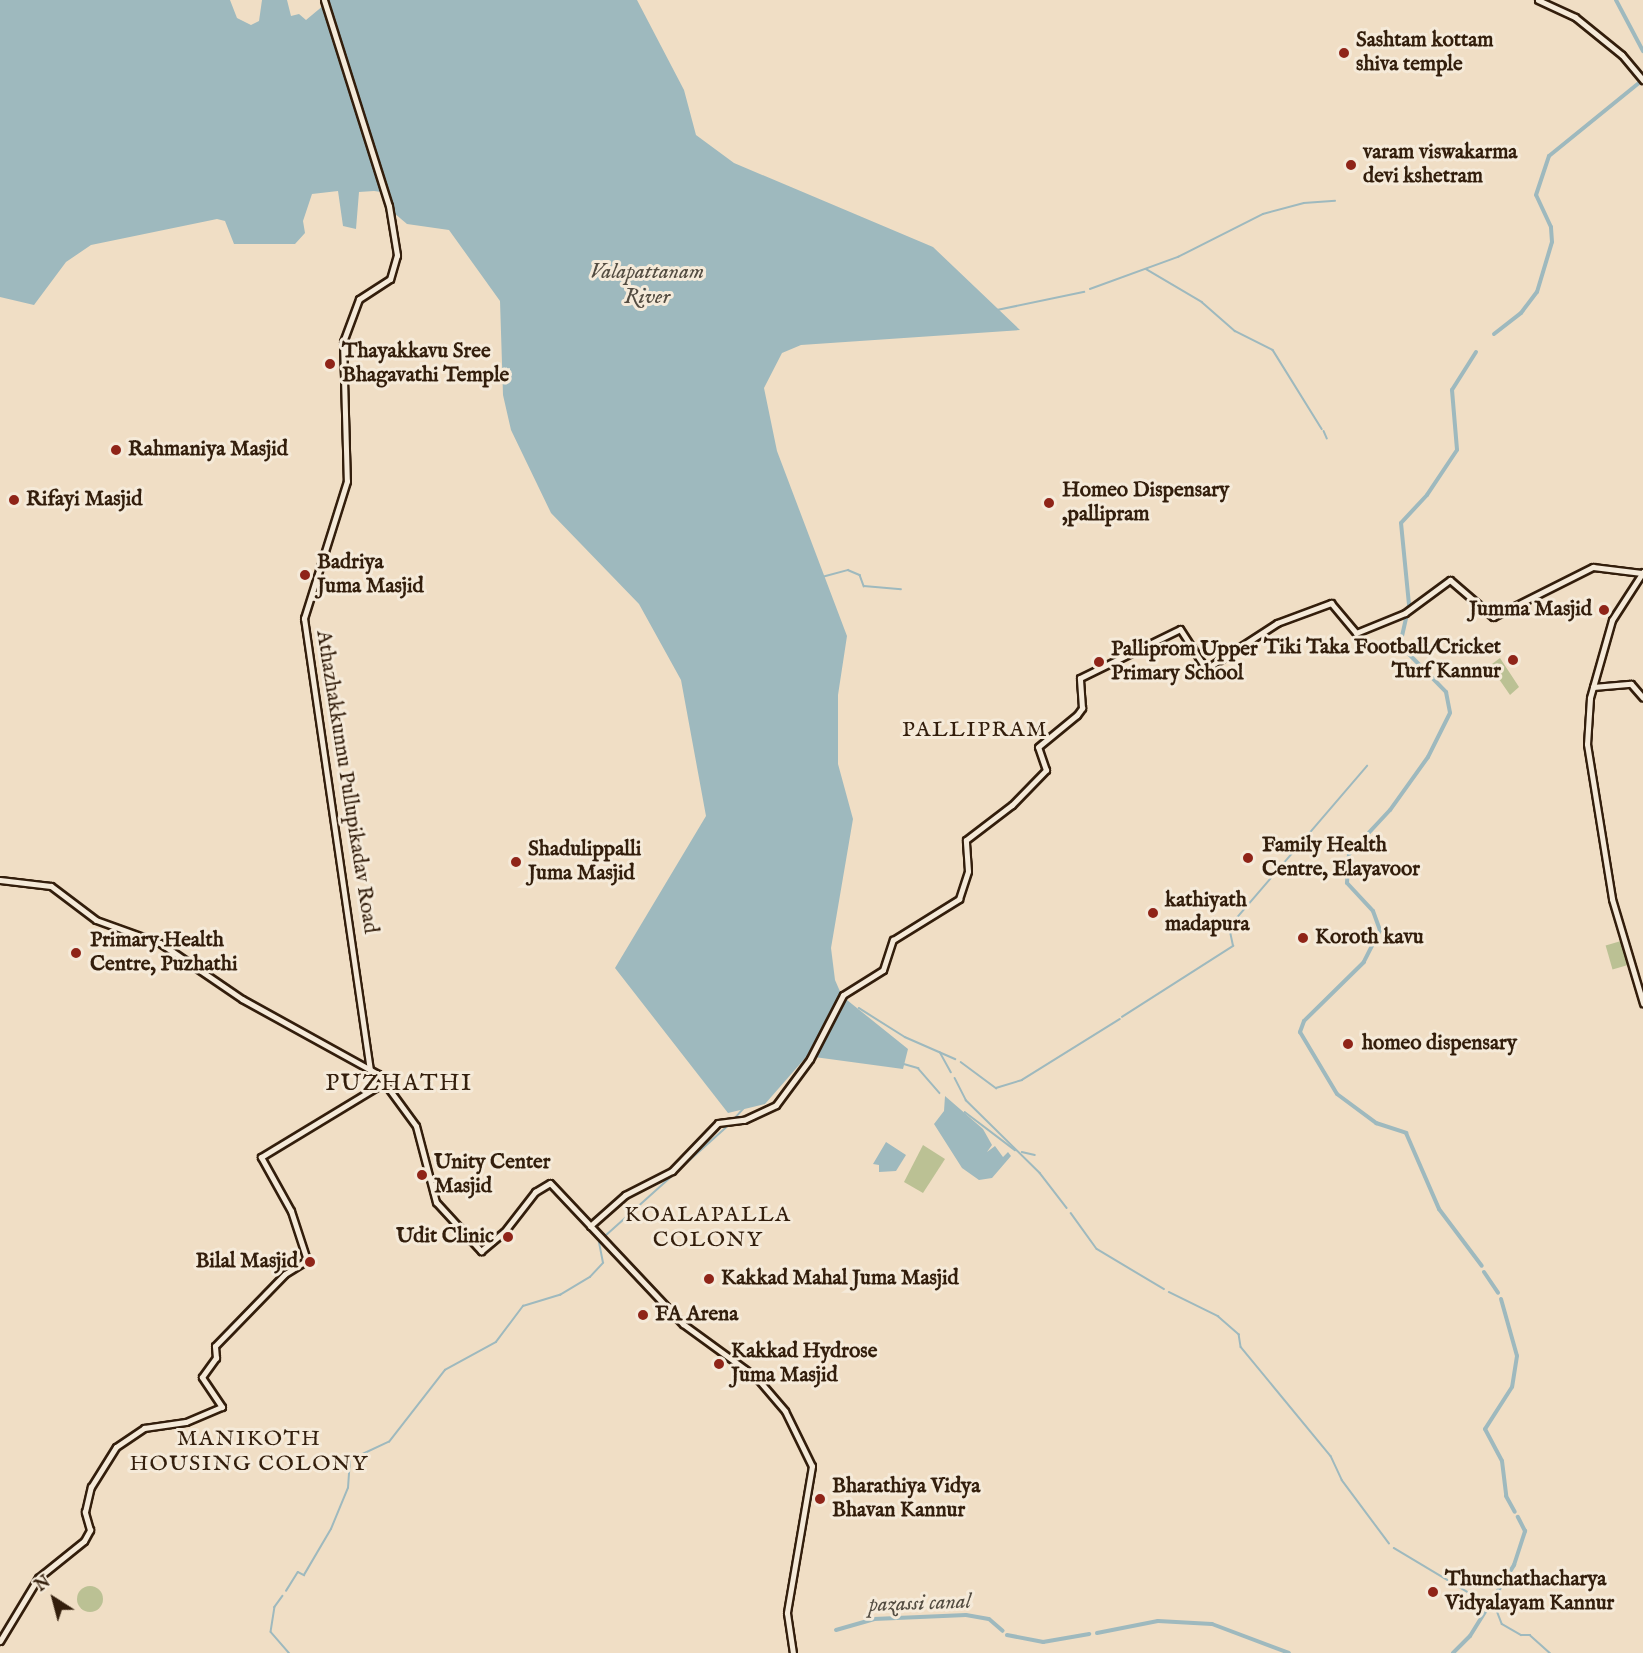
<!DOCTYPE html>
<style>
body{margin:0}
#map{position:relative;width:1643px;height:1653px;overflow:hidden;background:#f0dec5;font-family:"IM FELL English",serif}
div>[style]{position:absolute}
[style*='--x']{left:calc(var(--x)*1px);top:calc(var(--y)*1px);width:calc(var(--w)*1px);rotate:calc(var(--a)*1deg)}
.green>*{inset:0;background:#bbc194;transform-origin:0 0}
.round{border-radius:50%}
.water>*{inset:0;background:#9eb9be}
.stream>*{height:1.5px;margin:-0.75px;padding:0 0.75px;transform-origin:0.75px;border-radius:0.75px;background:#9eb9be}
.canal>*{height:4px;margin:-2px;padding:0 2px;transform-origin:2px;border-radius:2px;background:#9eb9be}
.roads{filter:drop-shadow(2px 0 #331e0c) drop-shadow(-2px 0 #331e0c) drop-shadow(0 2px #331e0c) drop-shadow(0 -2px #331e0c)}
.secondary>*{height:5px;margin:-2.5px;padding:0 2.5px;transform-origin:2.5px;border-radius:2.5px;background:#f5ead9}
.dots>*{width:16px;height:16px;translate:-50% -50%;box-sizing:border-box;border:3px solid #f5ead9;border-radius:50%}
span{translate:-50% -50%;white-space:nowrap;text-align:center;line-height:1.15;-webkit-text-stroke:6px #f5ead9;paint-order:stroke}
.poi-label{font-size:21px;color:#331e0c;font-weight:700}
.left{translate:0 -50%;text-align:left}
.right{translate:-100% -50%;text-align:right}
.street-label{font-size:21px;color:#331e0c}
.water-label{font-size:22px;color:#534c41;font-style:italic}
.neighbourhood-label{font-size:22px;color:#331e0c;letter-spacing:1.5px}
.quarter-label{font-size:24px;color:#331e0c;letter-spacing:1.5px}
.north{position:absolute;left:24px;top:1569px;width:60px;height:60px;-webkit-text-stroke:4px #f5ead9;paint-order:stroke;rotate:324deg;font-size:16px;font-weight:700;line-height:24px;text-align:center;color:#331e0c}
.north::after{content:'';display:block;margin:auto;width:21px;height:27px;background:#331e0c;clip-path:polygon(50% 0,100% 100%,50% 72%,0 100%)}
</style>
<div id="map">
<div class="green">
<div style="clip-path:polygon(1500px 658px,1519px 687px,1510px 695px,1492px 669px,1497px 670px,1492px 664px)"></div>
<div style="left:1621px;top:941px;width:25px;height:16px;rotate:74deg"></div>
<div style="clip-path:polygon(923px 1145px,945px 1159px,923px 1193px,904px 1182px)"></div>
<div class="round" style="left:77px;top:1586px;width:26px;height:26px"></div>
</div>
<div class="water">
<div style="clip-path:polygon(0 0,230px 0,237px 18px,251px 25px,259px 21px,262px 0,287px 0,291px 16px,299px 14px,306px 20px,330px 0,637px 0,684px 90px,696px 135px,734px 163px,933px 247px,1020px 330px,801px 345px,782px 353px,764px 388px,777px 451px,847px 636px,838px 695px,838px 764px,853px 819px,831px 948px,835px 980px,842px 996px,908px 1049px,903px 1069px,807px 1056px,765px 1104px,728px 1113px,615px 968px,706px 816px,681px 680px,639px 604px,551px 513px,511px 430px,503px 395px,500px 301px,449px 230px,407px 224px,394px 213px,389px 193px,374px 191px,359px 192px,356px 229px,343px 226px,338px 191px,312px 194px,303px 221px,305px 233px,295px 244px,234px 244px,225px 221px,217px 219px,91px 245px,66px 262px,34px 305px,0 297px)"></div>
<div style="clip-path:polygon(945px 1096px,983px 1129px,992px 1145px,987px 1152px,995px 1146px,1003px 1157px,1008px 1152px,1011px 1156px,992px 1178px,979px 1180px,962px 1168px,934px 1124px,944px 1111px)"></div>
<div style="clip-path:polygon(886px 1142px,906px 1155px,896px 1171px,879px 1172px,879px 1165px,873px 1164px)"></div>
</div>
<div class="stream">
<div style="--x:1146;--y:269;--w:65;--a:30.5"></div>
<div style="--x:1202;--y:302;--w:44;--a:41.3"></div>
<div style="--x:1235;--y:331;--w:42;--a:26.6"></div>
<div style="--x:1273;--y:350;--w:93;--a:58.2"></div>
<div style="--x:1090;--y:289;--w:94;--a:-20"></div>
<div style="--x:1178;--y:257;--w:95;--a:-26.8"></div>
<div style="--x:1263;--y:214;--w:42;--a:-15"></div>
<div style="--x:1304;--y:203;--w:31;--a:-4"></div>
<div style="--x:997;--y:310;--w:89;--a:-11.7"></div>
<div style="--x:1324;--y:431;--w:8;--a:67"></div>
<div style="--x:822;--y:577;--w:27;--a:-15"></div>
<div style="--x:848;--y:570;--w:13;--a:23"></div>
<div style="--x:860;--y:575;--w:12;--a:70"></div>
<div style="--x:864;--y:586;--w:37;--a:5"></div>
<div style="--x:859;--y:1008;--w:54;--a:32.2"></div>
<div style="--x:905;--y:1037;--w:55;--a:23.7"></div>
<div style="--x:1122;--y:1017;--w:132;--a:-32.6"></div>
<div style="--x:1233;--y:946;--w:19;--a:-102"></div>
<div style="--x:1229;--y:927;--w:212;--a:-49.4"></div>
<div style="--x:940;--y:1052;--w:23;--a:61"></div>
<div style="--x:961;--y:1062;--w:44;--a:36.6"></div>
<div style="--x:996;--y:1088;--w:27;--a:-17"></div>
<div style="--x:1022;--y:1080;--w:115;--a:-31.9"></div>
<div style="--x:904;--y:1064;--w:15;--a:16"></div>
<div style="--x:918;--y:1068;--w:33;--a:49"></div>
<div style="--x:955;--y:1078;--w:25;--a:63"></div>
<div style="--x:966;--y:1100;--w:104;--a:44.6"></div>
<div style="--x:1040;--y:1173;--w:44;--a:52.4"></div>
<div style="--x:965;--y:1112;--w:63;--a:37.2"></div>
<div style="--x:735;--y:1118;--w:13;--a:-48"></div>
<div style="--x:1022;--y:1152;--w:13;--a:13"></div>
<div style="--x:1071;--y:1213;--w:44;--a:54.2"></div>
<div style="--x:1097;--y:1249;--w:78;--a:30.8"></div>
<div style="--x:604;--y:1237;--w:169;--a:-41.9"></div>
<div style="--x:1169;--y:1292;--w:55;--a:26.1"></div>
<div style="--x:1218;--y:1316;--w:28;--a:41"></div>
<div style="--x:1239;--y:1334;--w:13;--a:81"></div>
<div style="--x:1241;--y:1347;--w:141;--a:50.5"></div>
<div style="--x:1331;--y:1456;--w:26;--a:65"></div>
<div style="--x:1342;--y:1480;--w:79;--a:53.3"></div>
<div style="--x:354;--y:1458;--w:38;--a:-25"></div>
<div style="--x:389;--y:1442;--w:91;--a:-52.1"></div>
<div style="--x:445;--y:1370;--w:58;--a:-28.8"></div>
<div style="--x:496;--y:1342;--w:45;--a:-53.1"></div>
<div style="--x:523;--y:1306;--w:39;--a:-17"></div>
<div style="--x:560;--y:1295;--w:35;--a:-31"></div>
<div style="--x:590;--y:1277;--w:19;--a:-47"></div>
<div style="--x:603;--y:1263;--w:21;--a:-101"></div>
<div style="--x:1394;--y:1548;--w:109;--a:30.8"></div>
<div style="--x:286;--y:1591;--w:22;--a:-58"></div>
<div style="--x:298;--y:1572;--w:7;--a:27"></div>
<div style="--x:304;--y:1575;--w:53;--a:-59.6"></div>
<div style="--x:331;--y:1529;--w:44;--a:-67.5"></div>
<div style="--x:348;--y:1488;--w:26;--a:-86"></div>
<div style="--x:283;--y:1596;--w:14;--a:126"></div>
<div style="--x:275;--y:1607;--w:25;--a:99"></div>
<div style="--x:271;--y:1632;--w:28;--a:49"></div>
<div style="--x:1496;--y:1608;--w:17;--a:69"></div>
<div style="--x:1502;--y:1624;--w:22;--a:30"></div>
<div style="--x:1521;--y:1635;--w:9;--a:0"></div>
<div style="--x:1530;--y:1635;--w:27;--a:42"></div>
</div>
<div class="canal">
<div style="--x:1616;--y:0;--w:58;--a:62.1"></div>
<div style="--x:1494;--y:334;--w:34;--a:-38"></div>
<div style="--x:1521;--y:313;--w:26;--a:-53"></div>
<div style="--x:1537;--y:292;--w:52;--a:-73.3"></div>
<div style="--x:1552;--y:242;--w:15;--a:-94"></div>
<div style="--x:1551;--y:227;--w:35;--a:-115"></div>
<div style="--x:1536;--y:195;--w:41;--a:-71.6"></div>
<div style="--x:1549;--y:156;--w:117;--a:-39.1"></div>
<div style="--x:1476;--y:352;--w:45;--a:122.3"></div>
<div style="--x:1452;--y:390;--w:60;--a:85.2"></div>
<div style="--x:1457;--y:450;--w:54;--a:123.7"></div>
<div style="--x:1427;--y:495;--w:38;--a:133"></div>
<div style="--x:1401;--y:523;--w:82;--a:84.4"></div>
<div style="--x:1409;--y:605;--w:41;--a:102.7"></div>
<div style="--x:1400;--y:645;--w:66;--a:45.6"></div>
<div style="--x:1446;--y:692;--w:21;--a:79"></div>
<div style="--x:1450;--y:713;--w:49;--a:116.6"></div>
<div style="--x:1428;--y:757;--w:65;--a:125.6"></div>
<div style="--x:1390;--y:810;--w:60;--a:133"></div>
<div style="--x:1349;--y:854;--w:29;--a:94"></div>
<div style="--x:1347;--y:883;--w:38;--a:47"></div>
<div style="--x:1373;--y:911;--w:20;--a:70"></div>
<div style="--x:1380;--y:930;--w:36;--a:117"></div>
<div style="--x:1364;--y:962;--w:84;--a:135.5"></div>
<div style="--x:1304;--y:1021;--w:12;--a:110"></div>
<div style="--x:1300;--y:1032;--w:72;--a:59.2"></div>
<div style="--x:1337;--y:1094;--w:49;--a:36.6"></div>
<div style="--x:1376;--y:1123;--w:32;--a:18"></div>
<div style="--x:1406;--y:1133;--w:83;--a:66.5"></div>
<div style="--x:1439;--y:1209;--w:71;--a:53"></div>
<div style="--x:1484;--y:1272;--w:25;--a:56"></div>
<div style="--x:1501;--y:1299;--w:59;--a:74.3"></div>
<div style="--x:1517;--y:1356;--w:31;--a:99"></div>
<div style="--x:1512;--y:1387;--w:50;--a:122.7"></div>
<div style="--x:1485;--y:1429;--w:36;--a:62"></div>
<div style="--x:1502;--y:1461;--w:35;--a:83"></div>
<div style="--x:1506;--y:1496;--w:18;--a:61"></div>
<div style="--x:836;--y:1630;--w:40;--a:-16"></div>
<div style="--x:874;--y:1619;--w:92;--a:-2.5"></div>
<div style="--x:966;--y:1615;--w:23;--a:10"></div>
<div style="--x:989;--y:1619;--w:18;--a:41"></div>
<div style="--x:1097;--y:1633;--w:62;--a:-11.1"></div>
<div style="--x:1158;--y:1621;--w:54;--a:3.2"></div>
<div style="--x:1212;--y:1624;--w:82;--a:20.6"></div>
<div style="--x:1007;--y:1635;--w:37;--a:11"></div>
<div style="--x:1043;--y:1642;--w:47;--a:-9.9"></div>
<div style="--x:1453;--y:1653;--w:24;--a:-45"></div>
<div style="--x:1470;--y:1636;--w:84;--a:-58.2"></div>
<div style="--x:1514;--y:1565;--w:36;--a:-72"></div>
<div style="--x:1525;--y:1531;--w:16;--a:-117"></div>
</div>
<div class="roads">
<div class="secondary">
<div style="--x:324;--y:0;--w:216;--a:72.5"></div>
<div style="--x:389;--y:206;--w:50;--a:80.7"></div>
<div style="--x:397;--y:255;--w:25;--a:106"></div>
<div style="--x:390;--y:279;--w:37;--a:147"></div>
<div style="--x:359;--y:299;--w:46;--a:110.4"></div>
<div style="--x:343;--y:342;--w:139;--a:88.4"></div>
<div style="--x:347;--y:481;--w:144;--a:107.4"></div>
<div style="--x:304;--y:618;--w:456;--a:81.7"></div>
<div style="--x:1538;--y:0;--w:41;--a:24.7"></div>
<div style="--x:1575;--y:17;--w:60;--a:39"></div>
<div style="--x:1622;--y:55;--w:33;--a:50"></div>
<div style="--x:1643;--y:572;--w:57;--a:122.9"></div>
<div style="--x:1612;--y:620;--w:81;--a:105.8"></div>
<div style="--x:1590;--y:698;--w:46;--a:93.7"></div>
<div style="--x:1587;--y:744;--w:157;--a:80.8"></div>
<div style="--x:1612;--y:899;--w:109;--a:73.4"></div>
<div style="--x:1593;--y:687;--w:38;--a:-5"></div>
<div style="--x:1631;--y:684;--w:18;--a:49"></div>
<div style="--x:0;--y:880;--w:51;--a:6.7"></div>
<div style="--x:51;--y:886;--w:56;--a:37.1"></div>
<div style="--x:96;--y:920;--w:68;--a:19.8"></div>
<div style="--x:160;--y:943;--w:99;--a:34.3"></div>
<div style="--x:242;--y:999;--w:155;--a:28.9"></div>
<div style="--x:378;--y:1074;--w:64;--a:53.8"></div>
<div style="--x:416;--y:1126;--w:79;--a:75.3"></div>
<div style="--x:436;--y:1202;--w:67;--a:47.4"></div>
<div style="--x:481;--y:1251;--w:30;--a:-40"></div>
<div style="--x:504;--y:1232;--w:51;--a:-52.2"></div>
<div style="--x:535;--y:1192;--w:17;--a:-31"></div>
<div style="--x:550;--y:1183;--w:194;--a:46.7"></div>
<div style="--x:683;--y:1324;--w:90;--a:36"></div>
<div style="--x:756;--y:1377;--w:45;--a:49.5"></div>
<div style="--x:785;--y:1411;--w:61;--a:63.9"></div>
<div style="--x:812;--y:1466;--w:149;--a:99.7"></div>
<div style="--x:787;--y:1613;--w:40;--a:81.5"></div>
<div style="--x:590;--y:1226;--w:47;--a:-41.5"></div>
<div style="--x:625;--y:1195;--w:53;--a:-27.1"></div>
<div style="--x:672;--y:1171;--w:66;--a:-46.2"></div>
<div style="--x:718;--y:1123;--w:26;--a:-7"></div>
<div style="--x:744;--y:1120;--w:35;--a:-25"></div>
<div style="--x:776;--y:1105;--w:57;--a:-53.5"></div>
<div style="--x:810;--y:1059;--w:72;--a:-62.7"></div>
<div style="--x:843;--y:995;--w:47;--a:-32"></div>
<div style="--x:883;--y:970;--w:32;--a:-72"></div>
<div style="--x:893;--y:940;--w:78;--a:-31.8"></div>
<div style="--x:959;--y:899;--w:29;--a:-72"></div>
<div style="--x:968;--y:871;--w:31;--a:-94"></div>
<div style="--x:966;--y:840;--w:58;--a:-37.3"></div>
<div style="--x:1012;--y:805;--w:49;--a:-45.8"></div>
<div style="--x:1046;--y:770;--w:24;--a:-109"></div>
<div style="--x:1038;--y:747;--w:50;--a:-39.4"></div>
<div style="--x:1077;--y:715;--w:9;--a:-54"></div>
<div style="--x:1082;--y:708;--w:30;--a:-94"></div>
<div style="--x:1080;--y:678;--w:111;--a:-26.1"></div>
<div style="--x:1180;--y:629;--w:48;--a:57"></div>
<div style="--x:1206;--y:669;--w:85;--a:-32.9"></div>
<div style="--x:1277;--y:623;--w:58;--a:-20.3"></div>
<div style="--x:1331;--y:603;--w:39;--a:50"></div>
<div style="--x:1356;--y:633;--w:53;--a:-22.2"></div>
<div style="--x:1405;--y:613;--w:56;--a:-36.3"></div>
<div style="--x:1450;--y:580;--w:57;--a:40.7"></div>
<div style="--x:1493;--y:617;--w:112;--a:-26.6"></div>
<div style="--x:1593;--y:567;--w:49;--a:7"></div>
<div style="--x:0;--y:1641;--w:74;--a:-58.9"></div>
<div style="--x:38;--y:1578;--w:59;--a:-38.8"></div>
<div style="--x:84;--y:1541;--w:13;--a:-61"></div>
<div style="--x:90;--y:1530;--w:19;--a:-106"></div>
<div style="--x:85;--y:1512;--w:26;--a:-77"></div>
<div style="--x:91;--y:1487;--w:47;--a:-58"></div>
<div style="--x:116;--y:1447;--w:34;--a:-34"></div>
<div style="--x:144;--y:1428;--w:42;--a:-8.1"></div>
<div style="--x:186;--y:1422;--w:39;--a:-23"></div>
<div style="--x:222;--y:1407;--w:36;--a:-124"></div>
<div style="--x:202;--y:1377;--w:24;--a:-54"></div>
<div style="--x:216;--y:1358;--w:12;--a:-95"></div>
<div style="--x:215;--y:1346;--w:100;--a:-45.8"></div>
<div style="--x:285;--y:1274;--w:26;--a:-32"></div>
<div style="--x:307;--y:1260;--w:52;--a:-108.1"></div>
<div style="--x:291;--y:1211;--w:62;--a:-119.1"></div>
<div style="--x:261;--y:1157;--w:145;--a:-31.2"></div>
</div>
</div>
<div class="dots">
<div style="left:1344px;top:53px;background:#8f2418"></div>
<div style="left:1351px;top:165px;background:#8f2418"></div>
<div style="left:330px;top:364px;background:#8f2418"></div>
<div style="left:116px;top:450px;background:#8f2418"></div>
<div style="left:14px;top:500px;background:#8f2418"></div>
<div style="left:1049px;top:503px;background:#8f2418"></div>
<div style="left:305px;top:575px;background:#8f2418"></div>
<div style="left:1604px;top:610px;background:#8f2418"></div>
<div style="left:1513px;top:660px;background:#8f2418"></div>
<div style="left:1099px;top:662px;background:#8f2418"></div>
<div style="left:1248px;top:858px;background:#8f2418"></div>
<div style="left:516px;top:862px;background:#8f2418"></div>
<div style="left:1153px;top:913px;background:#8f2418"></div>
<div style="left:1303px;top:938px;background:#8f2418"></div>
<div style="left:76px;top:953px;background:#8f2418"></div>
<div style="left:1348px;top:1044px;background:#8f2418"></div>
<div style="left:422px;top:1175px;background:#8f2418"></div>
<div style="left:508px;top:1237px;background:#8f2418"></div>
<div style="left:310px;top:1262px;background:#8f2418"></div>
<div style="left:709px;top:1279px;background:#8f2418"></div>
<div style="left:643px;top:1315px;background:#8f2418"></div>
<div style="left:719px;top:1364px;background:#8f2418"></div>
<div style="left:820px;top:1499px;background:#8f2418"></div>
<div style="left:1433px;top:1592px;background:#8f2418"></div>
</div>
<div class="poi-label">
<span class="left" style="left:1356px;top:53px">Sashtam kottam<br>shiva temple</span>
<span class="left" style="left:1363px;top:165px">varam viswakarma<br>devi kshetram</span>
<span class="left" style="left:342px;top:364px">Thayakkavu Sree<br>Bhagavathi Temple</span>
<span class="left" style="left:128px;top:450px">Rahmaniya Masjid</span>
<span class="left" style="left:1062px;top:503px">Homeo Dispensary<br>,pallipram</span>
<span class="left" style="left:26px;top:500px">Rifayi Masjid</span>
<span class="left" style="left:317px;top:575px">Badriya<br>Juma Masjid</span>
<span class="right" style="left:1592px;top:610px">Jumma Masjid</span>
<span class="right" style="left:1501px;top:660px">Tiki Taka Football/Cricket<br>Turf Kannur</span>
<span class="left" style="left:1111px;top:662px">Palliprom Upper<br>Primary School</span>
<span class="left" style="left:1262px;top:858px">Family Health<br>Centre, Elayavoor</span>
<span class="left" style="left:528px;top:862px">Shadulippalli<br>Juma Masjid</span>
<span class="left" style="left:1165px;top:913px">kathiyath<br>madapura</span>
<span class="left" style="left:1315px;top:938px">Koroth kavu</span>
<span class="left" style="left:90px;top:953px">Primary Health<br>Centre, Puzhathi</span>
<span class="left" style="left:1362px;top:1044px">homeo dispensary</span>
<span class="left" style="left:434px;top:1175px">Unity Center<br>Masjid</span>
<span class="right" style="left:494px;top:1237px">Udit Clinic</span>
<span class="right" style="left:298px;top:1262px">Bilal Masjid</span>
<span class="left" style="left:721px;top:1279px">Kakkad Mahal Juma Masjid</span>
<span class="left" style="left:655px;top:1315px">FA Arena</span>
<span class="left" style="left:731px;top:1364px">Kakkad Hydrose<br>Juma Masjid</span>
<span class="left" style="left:832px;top:1499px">Bharathiya Vidya<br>Bhavan Kannur</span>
<span class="left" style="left:1445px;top:1592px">Thunchathacharya<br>Vidyalayam Kannur</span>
</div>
<div class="street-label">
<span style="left:346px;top:782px;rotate:81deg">Athazhakkunnu Pullupikadav Road</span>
</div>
<div class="water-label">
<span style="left:647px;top:285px">Valapattanam<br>River</span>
<span style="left:920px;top:1604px;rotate:-2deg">pazassi canal</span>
</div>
<div class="neighbourhood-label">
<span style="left:975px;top:731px">PALLIPRAM</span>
<span style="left:708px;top:1228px">KOALAPALLA<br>COLONY</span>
<span style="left:249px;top:1452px">MANIKOTH<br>HOUSING COLONY</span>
</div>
<div class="quarter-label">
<span style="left:399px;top:1084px">PUZHATHI</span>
</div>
<div class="north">N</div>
</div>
